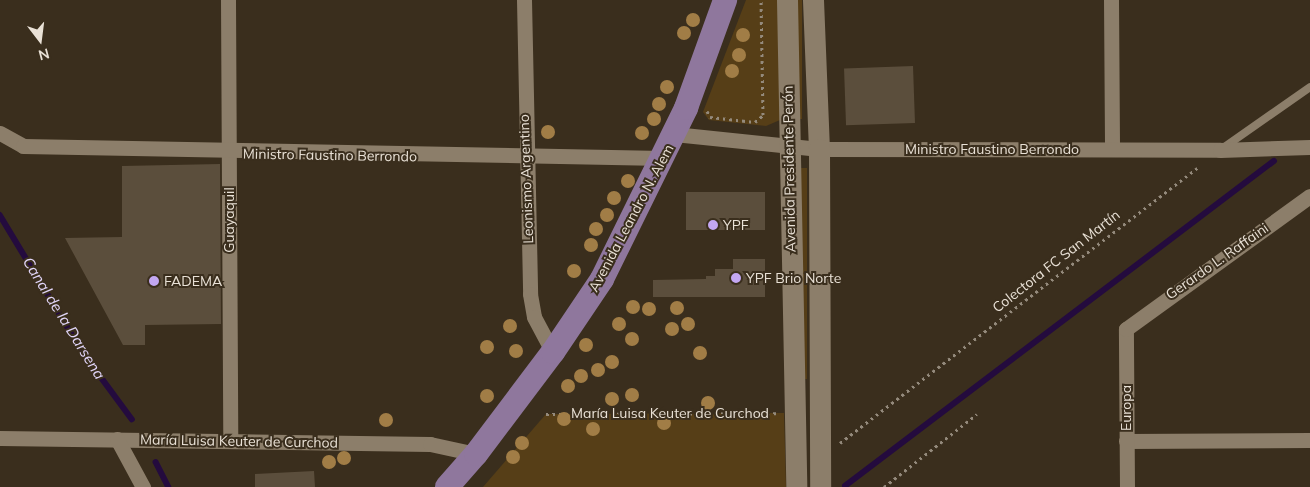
<!DOCTYPE html>
<meta charset="utf-8">
<style>
body{margin:0}
#map{position:relative;width:1310px;height:487px;overflow:hidden;background:#3a2e1d;font-family:Mulish,sans-serif}
div>[style]{position:absolute}
[style*='--x']{left:calc(var(--x)*1px);top:calc(var(--y)*1px);width:calc(var(--w)*1px);rotate:calc(var(--a)*1deg)}
.green>*{inset:0;background:#563e17;transform-origin:0 0}
.stream>*{height:5.5px;margin:-2.75px;padding:0 2.75px;transform-origin:2.75px;border-radius:2.75px;background:#240b3e}
.building>*{inset:0;background:#5b4e3c;transform-origin:0 0}
.path>*{height:3px;margin-top:-1.5px;transform-origin:0;background:repeating-linear-gradient(90deg,#948a7c 0 2.5px,transparent 0 6.5px)}
.service>*{height:8px;margin:-4px;padding:0 4px;transform-origin:4px;border-radius:4px;background:#8c7e6a}
.minor>*{height:15px;margin:-7.5px;padding:0 7.5px;transform-origin:7.5px;border-radius:7.5px;background:#8c7e6a}
.secondary>*{height:21px;margin:-10.5px;padding:0 10.5px;transform-origin:10.5px;border-radius:10.5px;background:#8c7e6a}
.primary>*{height:24px;margin:-12px;padding:0 12px;transform-origin:12px;border-radius:12px;background:#8f779d}
.trees>*{width:14px;height:14px;margin:-7px;border-radius:50%;background:#a17d46}
.dots>*{width:14px;height:14px;translate:-50% -50%;box-sizing:border-box;border:2px solid #3a2e1d;border-radius:50%}
span{translate:-50% -50%;white-space:nowrap;text-align:center;line-height:1.15;-webkit-text-stroke:4px #3a2e1d;paint-order:stroke}
.street-label{font-size:14px;color:#e9e1d6}
.poi-label{font-size:14px;color:#e9e1d6}
.left{translate:0 -50%;text-align:left}
.water-label{font-size:15px;color:#e2d6f9;font-style:italic}
.north{position:absolute;left:15px;top:15px;width:50px;height:50px;-webkit-text-stroke:4px #3a2e1d;paint-order:stroke;rotate:165deg;font-size:14px;font-weight:700;line-height:20px;text-align:center;color:#e9e1d6}
.north::after{content:'';display:block;margin:auto;width:18px;height:22px;background:#e9e1d6;clip-path:polygon(50% 0,100% 100%,50% 72%,0 100%)}
</style>
<div id="map">
<div class="green">
<div style="clip-path:polygon(746px 0,779px 0,780px 120px,766px 126px,709px 120px,703px 112px)"></div>
<div style="left:795px;top:0;width:7px;height:119px"></div>
<div style="left:800px;top:168px;width:7px;height:211px"></div>
<div style="clip-path:polygon(784px 413px,786px 487px,483px 487px,546px 414px)"></div>
</div>
<div class="stream">
<div style="--x:0;--y:215;--w:162;--a:58.9"></div>
<div style="--x:84;--y:354;--w:81;--a:53.6"></div>
<div style="--x:156;--y:462;--w:28;--a:63"></div>
<div style="--x:845;--y:486;--w:538;--a:-37.15"></div>
</div>
<div class="building">
<div style="left:913px;top:66px;width:57px;height:69px;rotate:88deg"></div>
<div style="clip-path:polygon(220px 164px,221px 324px,145px 325px,145px 345px,123px 345px,65px 238px,122px 237px,122px 166px)"></div>
<div style="left:686px;top:192px;width:79px;height:38px"></div>
<div style="clip-path:polygon(733px 259px,765px 259px,765px 297px,653px 297px,653px 280px,706px 279px,706px 276px,715px 276px,715px 269px,733px 269px)"></div>
<div style="clip-path:polygon(314px 471px,315px 487px,255px 487px,255px 474px)"></div>
</div>
<div class="path">
<div style="--x:707;--y:111;--w:7;--a:63"></div>
<div style="--x:710;--y:117;--w:45;--a:6.3"></div>
<div style="--x:755;--y:122;--w:11;--a:-41"></div>
<div style="--x:763;--y:115;--w:115;--a:-91"></div>
<div style="--x:546;--y:414;--w:230;--a:-0.2"></div>
<div style="--x:840;--y:443;--w:451;--a:-37.6"></div>
<div style="--x:884;--y:487;--w:118;--a:-38.1"></div>
</div>
<div class="service">
<div style="--x:1223;--y:148;--w:106;--a:-35"></div>
</div>
<div class="minor">
<div style="--x:228;--y:0;--w:440;--a:89.7"></div>
<div style="--x:524;--y:0;--w:294;--a:88.8"></div>
<div style="--x:530;--y:294;--w:23;--a:80"></div>
<div style="--x:534;--y:317;--w:40;--a:62"></div>
<div style="--x:1111;--y:0;--w:148;--a:89.6"></div>
<div style="--x:0;--y:133;--w:26;--a:29"></div>
<div style="--x:23;--y:146;--w:640;--a:1.07"></div>
<div style="--x:674;--y:134;--w:146;--a:5.9"></div>
<div style="--x:819;--y:149;--w:401;--a:0.1"></div>
<div style="--x:1220;--y:150;--w:90;--a:-1.9"></div>
<div style="--x:0;--y:438;--w:430;--a:0.8"></div>
<div style="--x:430;--y:444;--w:47;--a:12.3"></div>
<div style="--x:117;--y:439;--w:55;--a:61.6"></div>
<div style="--x:1126;--y:441;--w:184;--a:-0.3"></div>
<div style="--x:1127;--y:487;--w:158;--a:-90.4"></div>
<div style="--x:1126;--y:329;--w:227;--a:-35.9"></div>
</div>
<div class="secondary">
<div style="--x:787;--y:0;--w:487;--a:88.9"></div>
<div style="--x:813;--y:0;--w:149;--a:87.7"></div>
<div style="--x:819;--y:149;--w:338;--a:89.8"></div>
</div>
<div class="primary">
<div style="--x:447;--y:487;--w:44;--a:-48.7"></div>
<div style="--x:476;--y:454;--w:128;--a:-53"></div>
<div style="--x:553;--y:352;--w:88;--a:-56.1"></div>
<div style="--x:602;--y:279;--w:191;--a:-63.8"></div>
<div style="--x:686;--y:108;--w:115;--a:-70.1"></div>
</div>
<div class="trees">
<div style="left:693px;top:20px"></div>
<div style="left:684px;top:33px"></div>
<div style="left:743px;top:35px"></div>
<div style="left:739px;top:55px"></div>
<div style="left:732px;top:71px"></div>
<div style="left:667px;top:87px"></div>
<div style="left:659px;top:104px"></div>
<div style="left:654px;top:119px"></div>
<div style="left:548px;top:132px"></div>
<div style="left:642px;top:133px"></div>
<div style="left:628px;top:181px"></div>
<div style="left:614px;top:198px"></div>
<div style="left:607px;top:215px"></div>
<div style="left:596px;top:229px"></div>
<div style="left:591px;top:245px"></div>
<div style="left:574px;top:271px"></div>
<div style="left:633px;top:307px"></div>
<div style="left:677px;top:308px"></div>
<div style="left:649px;top:309px"></div>
<div style="left:619px;top:324px"></div>
<div style="left:688px;top:324px"></div>
<div style="left:510px;top:326px"></div>
<div style="left:672px;top:329px"></div>
<div style="left:632px;top:339px"></div>
<div style="left:586px;top:345px"></div>
<div style="left:487px;top:347px"></div>
<div style="left:516px;top:351px"></div>
<div style="left:700px;top:353px"></div>
<div style="left:612px;top:362px"></div>
<div style="left:598px;top:370px"></div>
<div style="left:581px;top:376px"></div>
<div style="left:568px;top:386px"></div>
<div style="left:632px;top:395px"></div>
<div style="left:487px;top:396px"></div>
<div style="left:612px;top:399px"></div>
<div style="left:708px;top:403px"></div>
<div style="left:564px;top:419px"></div>
<div style="left:386px;top:420px"></div>
<div style="left:664px;top:423px"></div>
<div style="left:593px;top:429px"></div>
<div style="left:522px;top:443px"></div>
<div style="left:513px;top:457px"></div>
<div style="left:344px;top:458px"></div>
<div style="left:329px;top:462px"></div>
</div>
<div class="dots">
<div style="left:713px;top:225px;background:#c3a7f2"></div>
<div style="left:736px;top:278px;background:#c3a7f2"></div>
<div style="left:154px;top:281px;background:#c3a7f2"></div>
</div>
<div class="street-label">
<span style="left:992px;top:149px">Ministro Faustino Berrondo</span>
<span style="left:330px;top:155px;rotate:1deg">Ministro Faustino Berrondo</span>
<span style="left:789px;top:169px;rotate:-91deg">Avenida Presidente Perón</span>
<span style="left:526px;top:179px;rotate:-92deg">Leonismo Argentino</span>
<span style="left:631px;top:218px;rotate:-62deg">Avenida Leandro N. Alem</span>
<span style="left:229px;top:220px;rotate:-90deg">Guayaquil</span>
<span style="left:1056px;top:261px;rotate:-38deg">Colectora FC San Martín</span>
<span style="left:1217px;top:261px;rotate:-35deg">Gerardo L. Raffaini</span>
<span style="left:1126px;top:408px;rotate:-90deg">Europa</span>
<span style="left:670px;top:413px">María Luisa Keuter de Curchod</span>
<span style="left:239px;top:441px;rotate:1deg">María Luisa Keuter de Curchod</span>
</div>
<div class="poi-label">
<span class="left" style="left:723px;top:225px">YPF</span>
<span class="left" style="left:746px;top:278px">YPF Brio Norte</span>
<span class="left" style="left:164px;top:281px">FADEMA</span>
</div>
<div class="water-label">
<span style="left:64px;top:318px;rotate:58deg">Canal de la Darsena</span>
</div>
<div class="north">N</div>
</div>
